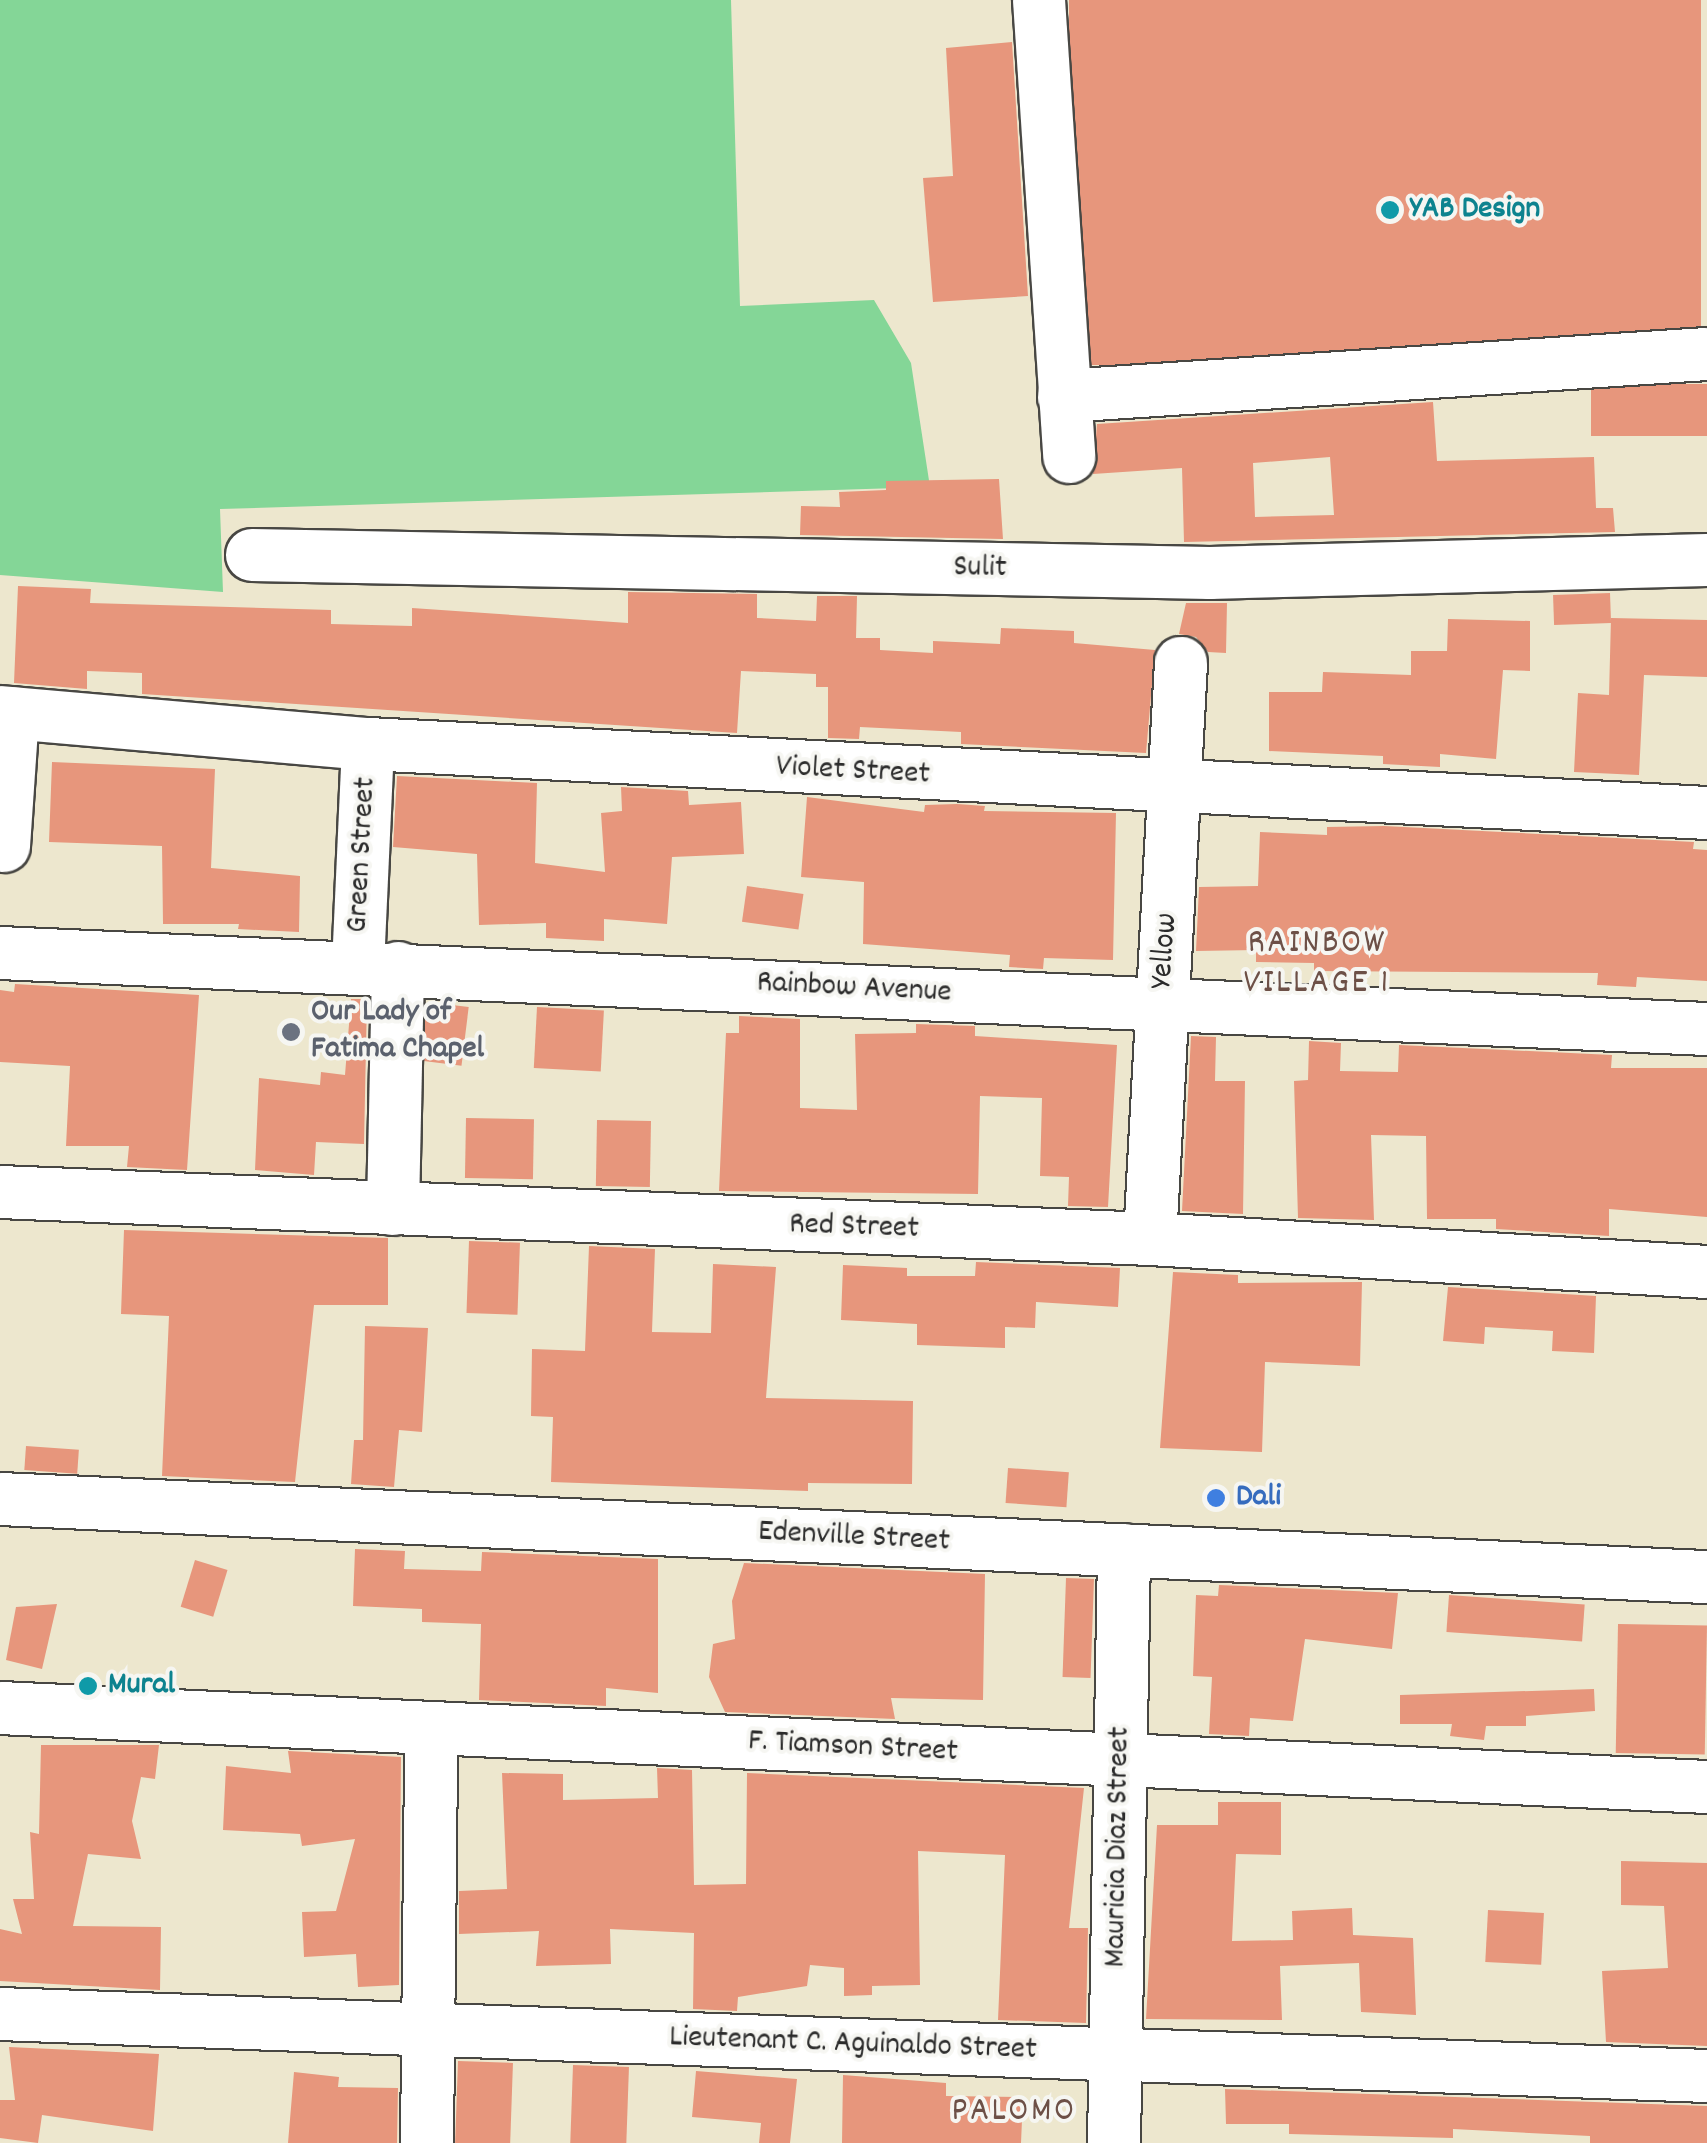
<!DOCTYPE html>
<style>
body{margin:0}
#map{position:relative;width:1707px;height:2143px;overflow:hidden;background:#ede7ce;font-family:Dekko,sans-serif}
div>[style]{position:absolute}
[style*='--x']{left:calc(var(--x)*1px);top:calc(var(--y)*1px);width:calc(var(--w)*1px);rotate:calc(var(--a)*1deg)}
.green>*{inset:0;background:#84d697}
.building>*{inset:0;background:#e7967c;transform-origin:0 0}
.roads{filter:drop-shadow(2px 0 #484743) drop-shadow(-2px 0 #484743) drop-shadow(0 2px #484743) drop-shadow(0 -2px #484743)}
.minor>*{height:52px;margin:-26px;padding:0 26px;transform-origin:26px;border-radius:26px;background:#fff}
.dots>*{width:28px;height:28px;translate:-50% -50%;box-sizing:border-box;border:5px solid #f6f6f2;border-radius:50%}
span{translate:-50% -50%;white-space:nowrap;text-align:center;line-height:1.15;-webkit-text-stroke:8px #f6f6f2;paint-order:stroke}
.culture-label{font-size:32px;color:#0d838f;font-weight:700}
.left{translate:0 -50%;text-align:left}
.street-label{font-size:32px;color:#2b2b2b}
.worship-label{font-size:32px;color:#5b616d;font-weight:700}
.shop-label{font-size:32px;color:#366cbe;font-weight:700}
.neighbourhood-label{font-size:35px;color:#6d5047;letter-spacing:2.5px}
</style>
<div id="map">
<div class="green">
<div style="clip-path:polygon(0 0,731px 0,740px 306px,874px 300px,911px 363px,930px 487px,220px 509px,223px 592px,0 575px)"></div>
</div>
<div class="building">
<div style="left:1069px;top:0;width:632px;height:365px"></div>
<div style="clip-path:polygon(1012px 42px,1028px 296px,933px 302px,923px 178px,953px 176px,946px 48px)"></div>
<div style="left:1707px;top:384px;width:52px;height:116px;rotate:90deg"></div>
<div style="clip-path:polygon(evenodd,1433px 402px,1437px 461px,1594px 457px,1596px 508px,1613px 508px,1615px 532px,1184px 542px,1182px 468px,1093px 474px,1097px 424px,1433px 402px,1330px 457px,1334px 515px,1255px 517px,1253px 463px,1330px 457px)"></div>
<div style="clip-path:polygon(999px 479px,1003px 539px,800px 535px,801px 506px,840px 507px,839px 492px,886px 490px,886px 481px)"></div>
<div style="clip-path:polygon(18px 586px,91px 589px,90px 603px,331px 610px,331px 624px,412px 626px,412px 608px,628px 623px,628px 592px,757px 594px,757px 618px,816px 621px,817px 596px,857px 596px,856px 638px,880px 638px,880px 650px,933px 653px,933px 641px,1000px 644px,1001px 628px,1074px 631px,1074px 643px,1155px 650px,1146px 753px,961px 744px,961px 732px,860px 727px,859px 739px,828px 738px,828px 687px,816px 687px,816px 674px,741px 671px,737px 733px,142px 694px,142px 673px,87px 671px,87px 689px,14px 683px)"></div>
<div style="left:1610px;top:593px;width:30px;height:57px;rotate:88deg"></div>
<div style="clip-path:polygon(1186px 603px,1227px 603px,1226px 653px,1208px 652px,1196px 637px,1179px 634px)"></div>
<div style="clip-path:polygon(1611px 618px,1707px 620px,1707px 677px,1644px 675px,1639px 775px,1574px 772px,1578px 693px,1609px 695px)"></div>
<div style="clip-path:polygon(1448px 619px,1530px 621px,1530px 671px,1503px 670px,1496px 759px,1440px 754px,1440px 767px,1383px 764px,1383px 756px,1269px 751px,1269px 692px,1322px 692px,1323px 672px,1411px 675px,1411px 651px,1447px 651px)"></div>
<div style="clip-path:polygon(52px 762px,215px 769px,211px 868px,300px 876px,299px 932px,238px 929px,239px 924px,163px 924px,162px 846px,49px 842px)"></div>
<div style="clip-path:polygon(397px 776px,537px 783px,535px 863px,605px 872px,601px 813px,622px 811px,621px 787px,688px 791px,689px 805px,741px 802px,744px 854px,672px 857px,667px 924px,604px 919px,604px 941px,546px 938px,546px 923px,479px 925px,477px 854px,393px 847px)"></div>
<div style="clip-path:polygon(807px 797px,924px 812px,925px 805px,957px 804px,985px 806px,984px 811px,1116px 813px,1113px 960px,1044px 958px,1043px 969px,1009px 967px,1010px 955px,863px 944px,864px 882px,801px 877px)"></div>
<div style="clip-path:polygon(1384px 826px,1694px 842px,1693px 849px,1707px 850px,1707px 981px,1637px 977px,1636px 987px,1597px 985px,1598px 973px,1314px 971px,1314px 963px,1256px 962px,1256px 950px,1196px 951px,1199px 887px,1258px 886px,1260px 832px,1327px 835px,1327px 827px)"></div>
<div style="left:747px;top:886px;width:57px;height:36px;rotate:8deg"></div>
<div style="clip-path:polygon(15px 984px,199px 995px,187px 1170px,127px 1167px,129px 1146px,66px 1146px,70px 1066px,0 1062px,0 990px,14px 992px)"></div>
<div style="clip-path:polygon(351px 999px,367px 999px,364px 1144px,316px 1142px,314px 1175px,255px 1170px,259px 1078px,320px 1085px,321px 1072px,345px 1075px)"></div>
<div style="left:427px;top:1002px;width:42px;height:59px;rotate:7deg"></div>
<div style="left:537px;top:1007px;width:67px;height:61px;rotate:3deg"></div>
<div style="clip-path:polygon(739px 1016px,800px 1019px,800px 1108px,857px 1110px,855px 1034px,916px 1033px,916px 1024px,975px 1026px,975px 1036px,1117px 1045px,1108px 1207px,1068px 1206px,1069px 1177px,1040px 1176px,1042px 1098px,980px 1096px,978px 1194px,719px 1191px,726px 1033px,739px 1033px)"></div>
<div style="clip-path:polygon(1191px 1036px,1216px 1037px,1215px 1081px,1245px 1081px,1243px 1214px,1182px 1211px)"></div>
<div style="clip-path:polygon(1309px 1041px,1341px 1043px,1340px 1071px,1398px 1072px,1399px 1045px,1612px 1055px,1611px 1068px,1707px 1068px,1707px 1217px,1609px 1209px,1609px 1236px,1496px 1229px,1496px 1219px,1427px 1219px,1426px 1136px,1371px 1135px,1374px 1220px,1298px 1218px,1294px 1081px,1308px 1080px)"></div>
<div style="left:466px;top:1118px;width:68px;height:60px;rotate:1deg"></div>
<div style="left:597px;top:1120px;width:54px;height:66px;rotate:1deg"></div>
<div style="clip-path:polygon(124px 1230px,388px 1238px,388px 1305px,314px 1305px,295px 1482px,162px 1476px,169px 1316px,121px 1314px)"></div>
<div style="left:469px;top:1241px;width:51px;height:72px;rotate:2deg"></div>
<div style="clip-path:polygon(589px 1246px,655px 1249px,652px 1332px,711px 1333px,713px 1264px,776px 1267px,766px 1398px,913px 1401px,912px 1484px,808px 1483px,808px 1491px,551px 1482px,553px 1417px,531px 1416px,532px 1349px,585px 1351px)"></div>
<div style="clip-path:polygon(976px 1262px,1120px 1268px,1118px 1307px,1036px 1302px,1035px 1328px,1005px 1327px,1005px 1348px,917px 1345px,917px 1324px,841px 1320px,843px 1265px,907px 1268px,907px 1276px,975px 1276px)"></div>
<div style="clip-path:polygon(1173px 1272px,1238px 1275px,1238px 1283px,1362px 1282px,1360px 1366px,1265px 1362px,1262px 1452px,1160px 1448px)"></div>
<div style="clip-path:polygon(1448px 1287px,1596px 1296px,1594px 1353px,1552px 1351px,1553px 1331px,1485px 1327px,1484px 1344px,1443px 1341px)"></div>
<div style="clip-path:polygon(365px 1326px,428px 1328px,422px 1432px,399px 1430px,394px 1487px,351px 1484px,354px 1440px,363px 1440px)"></div>
<div style="left:26px;top:1446px;width:53px;height:24px;rotate:4deg"></div>
<div style="left:1008px;top:1468px;width:61px;height:35px;rotate:4deg"></div>
<div style="clip-path:polygon(355px 1549px,405px 1551px,404px 1569px,481px 1571px,482px 1552px,658px 1559px,658px 1693px,606px 1688px,606px 1706px,479px 1700px,481px 1624px,422px 1622px,422px 1609px,353px 1606px)"></div>
<div style="left:195px;top:1560px;width:34px;height:49px;rotate:17deg"></div>
<div style="clip-path:polygon(744px 1563px,985px 1574px,983px 1700px,891px 1698px,895px 1719px,725px 1712px,709px 1677px,713px 1644px,735px 1639px,732px 1601px)"></div>
<div style="left:1066px;top:1578px;width:28px;height:99px;rotate:2deg"></div>
<div style="clip-path:polygon(1219px 1585px,1398px 1593px,1392px 1649px,1305px 1639px,1293px 1721px,1250px 1718px,1249px 1736px,1209px 1734px,1212px 1677px,1193px 1676px,1196px 1595px,1218px 1596px)"></div>
<div style="left:1449px;top:1595px;width:136px;height:37px;rotate:4deg"></div>
<div style="clip-path:polygon(57px 1604px,42px 1669px,6px 1660px,16px 1607px)"></div>
<div style="left:1618px;top:1624px;width:89px;height:129px;rotate:1deg"></div>
<div style="clip-path:polygon(1594px 1689px,1595px 1711px,1526px 1716px,1526px 1726px,1486px 1726px,1484px 1740px,1450px 1736px,1452px 1724px,1400px 1724px,1400px 1695px)"></div>
<div style="clip-path:polygon(41px 1745px,159px 1745px,155px 1779px,141px 1777px,132px 1821px,141px 1859px,88px 1854px,73px 1926px,161px 1927px,160px 1990px,0 1981px,0 1929px,22px 1934px,13px 1899px,34px 1899px,30px 1832px,39px 1834px)"></div>
<div style="clip-path:polygon(288px 1751px,401px 1757px,399px 1985px,358px 1987px,356px 1954px,304px 1957px,302px 1912px,336px 1911px,355px 1839px,302px 1846px,300px 1834px,223px 1830px,226px 1766px,291px 1773px)"></div>
<div style="clip-path:polygon(657px 1768px,692px 1770px,694px 1885px,746px 1884px,747px 1773px,1084px 1788px,1069px 1928px,1088px 1928px,1086px 2023px,998px 2020px,1005px 1855px,918px 1851px,920px 1985px,872px 1986px,872px 1995px,844px 1996px,844px 1968px,810px 1965px,807px 1986px,738px 1997px,737px 2011px,693px 2009px,694px 1933px,610px 1929px,611px 1964px,536px 1966px,539px 1931px,459px 1934px,459px 1891px,507px 1889px,502px 1773px,563px 1774px,563px 1800px,658px 1798px)"></div>
<div style="clip-path:polygon(1218px 1802px,1281px 1802px,1281px 1855px,1236px 1854px,1232px 1941px,1293px 1940px,1292px 1911px,1352px 1908px,1353px 1935px,1413px 1938px,1416px 2015px,1361px 2012px,1359px 1963px,1280px 1966px,1282px 2020px,1146px 2019px,1157px 1825px,1218px 1825px)"></div>
<div style="clip-path:polygon(1621px 1861px,1707px 1863px,1707px 2046px,1606px 2042px,1602px 1971px,1668px 1968px,1664px 1906px,1621px 1905px)"></div>
<div style="left:1488px;top:1910px;width:56px;height:52px;rotate:3deg"></div>
<div style="clip-path:polygon(9px 2047px,159px 2054px,153px 2131px,42px 2115px,38px 2143px,0 2138px,0 2100px,15px 2100px)"></div>
<div style="left:458px;top:2061px;width:55px;height:82px;rotate:2deg"></div>
<div style="left:573px;top:2065px;width:56px;height:78px;rotate:2deg"></div>
<div style="clip-path:polygon(696px 2071px,797px 2079px,790px 2143px,759px 2143px,761px 2123px,692px 2117px)"></div>
<div style="clip-path:polygon(294px 2072px,339px 2077px,338px 2087px,398px 2088px,397px 2143px,288px 2143px)"></div>
<div style="clip-path:polygon(843px 2075px,946px 2083px,946px 2096px,1023px 2097px,1021px 2143px,842px 2143px)"></div>
<div style="clip-path:polygon(1225px 2089px,1707px 2106px,1707px 2143px,1590px 2143px,1590px 2136px,1453px 2129px,1453px 2138px,1289px 2134px,1289px 2124px,1226px 2124px)"></div>
</div>
<div class="roads">
<div class="minor">
<div style="--x:1039;--y:0;--w:458;--a:86.2"></div>
<div style="--x:1064;--y:396;--w:644;--a:-3.74"></div>
<div style="--x:252;--y:555;--w:958;--a:1.08"></div>
<div style="--x:1210;--y:573;--w:497;--a:-1.5"></div>
<div style="--x:0;--y:712;--w:369;--a:5"></div>
<div style="--x:368;--y:744;--w:1341;--a:2.95"></div>
<div style="--x:4;--y:846;--w:133;--a:-86.1"></div>
<div style="--x:0;--y:953;--w:1709;--a:2.55"></div>
<div style="--x:358;--y:966;--w:222;--a:-87.4"></div>
<div style="--x:0;--y:1192;--w:1151;--a:2.34"></div>
<div style="--x:1150;--y:1239;--w:558;--a:3.39"></div>
<div style="--x:393;--y:1209;--w:241;--a:-88.8"></div>
<div style="--x:1150;--y:1239;--w:577;--a:-86.92"></div>
<div style="--x:0;--y:1499;--w:1709;--a:2.62"></div>
<div style="--x:0;--y:1708;--w:1709;--a:2.65"></div>
<div style="--x:0;--y:2014;--w:1708;--a:2.08"></div>
<div style="--x:427;--y:2143;--w:415;--a:-89.4"></div>
<div style="--x:1114;--y:2143;--w:593;--a:-89.03"></div>
</div>
</div>
<div class="dots">
<div style="left:1390px;top:210px;background:#0f9aa8"></div>
<div style="left:291px;top:1032px;background:#6b7280"></div>
<div style="left:1216px;top:1498px;background:#3f7fe0"></div>
<div style="left:88px;top:1686px;background:#0f9aa8"></div>
</div>
<div class="culture-label">
<span class="left" style="left:1410px;top:210px">YAB Design</span>
<span class="left" style="left:108px;top:1686px">Mural</span>
</div>
<div class="street-label">
<span style="left:980px;top:569px;rotate:1deg">Sulit</span>
<span style="left:853px;top:772px;rotate:3deg">Violet Street</span>
<span style="left:363px;top:855px;rotate:-87deg">Green Street</span>
<span style="left:1166px;top:951px;rotate:-86deg">Yellow</span>
<span style="left:854px;top:989px;rotate:3deg">Rainbow Avenue</span>
<span style="left:854px;top:1228px;rotate:2deg">Red Street</span>
<span style="left:854px;top:1538px;rotate:3deg">Edenville Street</span>
<span style="left:853px;top:1748px;rotate:3deg">F. Tiamson Street</span>
<span style="left:1119px;top:1847px;rotate:-89deg">Mauricia Diaz Street</span>
<span style="left:853px;top:2045px;rotate:2deg">Lieutenant C. Aguinaldo Street</span>
</div>
<div class="worship-label">
<span class="left" style="left:311px;top:1032px">Our Lady of<br>Fatima Chapel</span>
</div>
<div class="shop-label">
<span class="left" style="left:1236px;top:1498px">Dali</span>
</div>
<div class="neighbourhood-label">
<span style="left:1317px;top:964px">RAINBOW<br>VILLAGE 1</span>
<span style="left:1014px;top:2112px">PALOMO</span>
</div>
</div>
